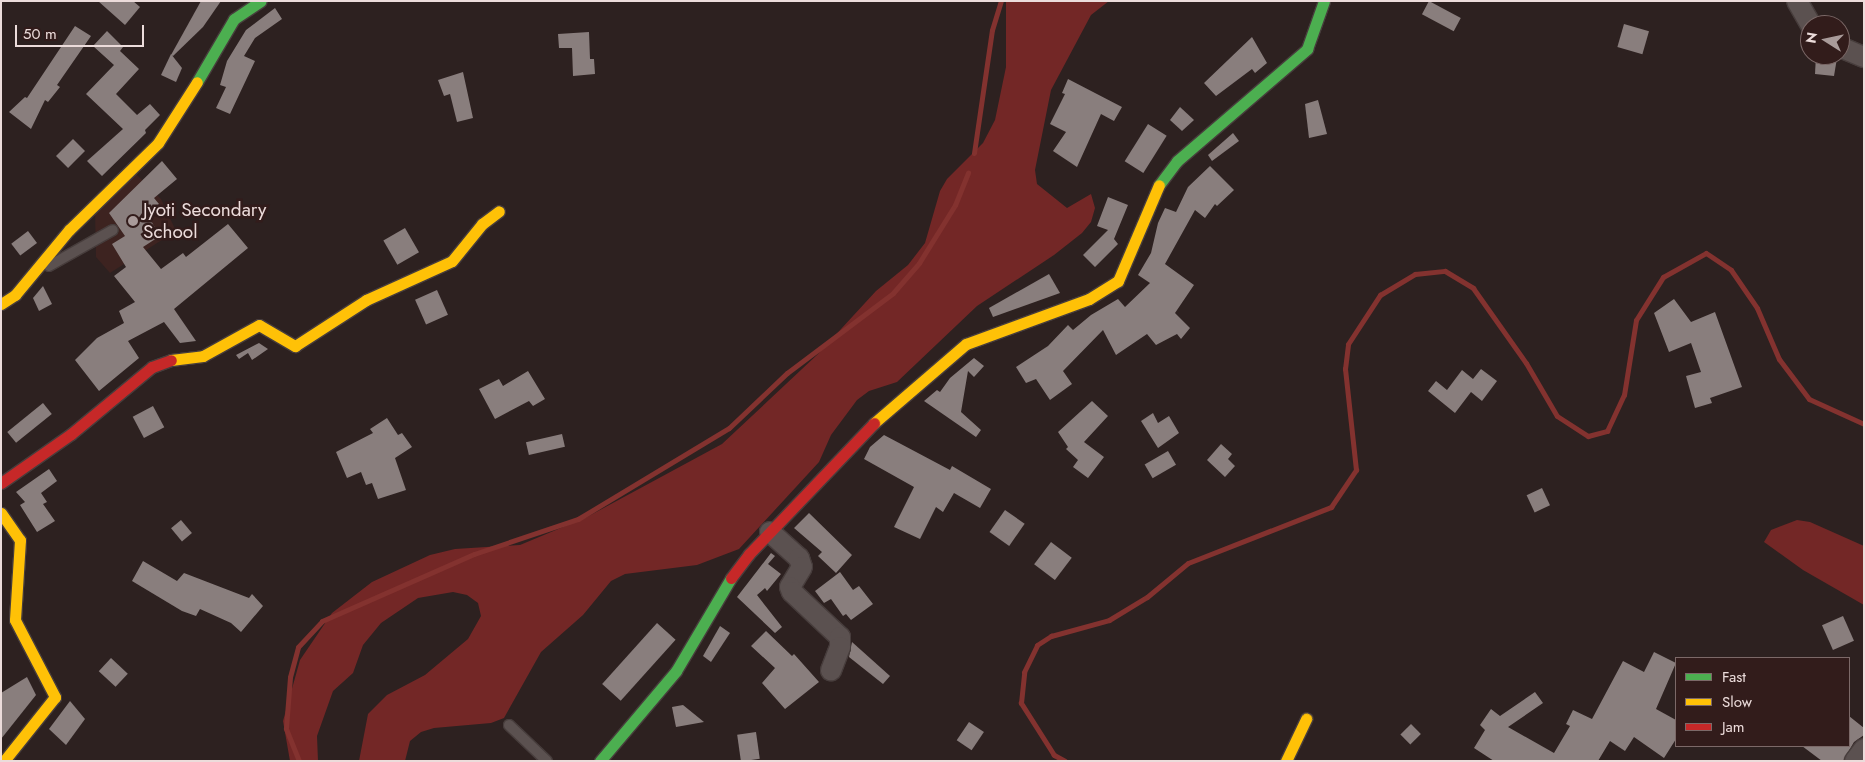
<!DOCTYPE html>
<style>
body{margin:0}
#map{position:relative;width:1865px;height:762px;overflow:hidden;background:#2d2120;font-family:Jost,sans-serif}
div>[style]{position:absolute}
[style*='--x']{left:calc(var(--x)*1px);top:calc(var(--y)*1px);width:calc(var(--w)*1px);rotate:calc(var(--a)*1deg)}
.built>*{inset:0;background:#3d2320}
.forest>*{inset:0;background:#732726}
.stream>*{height:5px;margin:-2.5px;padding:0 2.5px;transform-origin:2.5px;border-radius:2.5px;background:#83322f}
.building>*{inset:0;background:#897e7d;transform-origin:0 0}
.roads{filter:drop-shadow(1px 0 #473d3c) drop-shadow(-1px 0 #473d3c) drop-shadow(0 1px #473d3c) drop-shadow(0 -1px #473d3c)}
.lane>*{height:10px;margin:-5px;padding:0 5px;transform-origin:5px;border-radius:5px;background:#5b5150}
.street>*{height:20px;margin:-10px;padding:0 10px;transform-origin:10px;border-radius:10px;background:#5b5150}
.fast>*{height:11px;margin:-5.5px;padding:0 5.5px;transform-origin:5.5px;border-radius:5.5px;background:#4caf50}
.slow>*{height:11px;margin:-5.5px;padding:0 5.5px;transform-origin:5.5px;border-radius:5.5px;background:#ffc107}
.jam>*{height:11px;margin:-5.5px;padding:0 5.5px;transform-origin:5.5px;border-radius:5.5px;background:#c62828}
.dots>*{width:14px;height:14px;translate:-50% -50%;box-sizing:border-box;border:2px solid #321c1b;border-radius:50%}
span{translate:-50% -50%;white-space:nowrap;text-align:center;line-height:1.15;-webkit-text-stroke:5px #321c1b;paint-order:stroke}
.poi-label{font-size:19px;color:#ecdcdb}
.left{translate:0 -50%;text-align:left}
.frame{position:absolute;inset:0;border:2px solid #ecdcdb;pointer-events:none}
.legend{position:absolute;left:1675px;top:657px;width:175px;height:90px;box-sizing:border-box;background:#321c1b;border:1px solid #7c6968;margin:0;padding:6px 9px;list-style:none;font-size:15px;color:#ecdcdb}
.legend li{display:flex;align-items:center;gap:10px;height:25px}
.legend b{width:25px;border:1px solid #7c6968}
.north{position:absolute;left:1800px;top:15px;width:50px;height:50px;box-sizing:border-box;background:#321c1b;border:1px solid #7c6968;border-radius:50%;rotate:280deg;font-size:14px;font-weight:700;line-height:20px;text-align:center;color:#ecdcdb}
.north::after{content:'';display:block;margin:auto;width:18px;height:22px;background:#a99b9a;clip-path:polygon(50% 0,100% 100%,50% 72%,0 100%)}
.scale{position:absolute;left:15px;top:25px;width:129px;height:22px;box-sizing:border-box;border:2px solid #ecdcdb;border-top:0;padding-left:6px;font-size:15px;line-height:18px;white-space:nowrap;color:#ecdcdb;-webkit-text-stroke:4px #321c1b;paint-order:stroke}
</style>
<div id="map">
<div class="built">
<div style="clip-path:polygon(133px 171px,161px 199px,176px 231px,110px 273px,96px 257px,95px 210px)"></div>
</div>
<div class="forest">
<div style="clip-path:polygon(1006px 1px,1109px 1px,1091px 15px,1051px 90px,1035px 170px,1037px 184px,1067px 208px,1091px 194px,1095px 208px,1091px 222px,1082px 233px,1054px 255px,977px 306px,897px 382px,869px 391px,857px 400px,831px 435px,819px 462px,739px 549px,697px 565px,625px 574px,611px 581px,583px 615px,541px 652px,504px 718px,491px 723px,434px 728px,421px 732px,410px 741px,405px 761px,359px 761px,368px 714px,387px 695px,425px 675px,468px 639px,481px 616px,478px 603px,467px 595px,453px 592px,418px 598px,381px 623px,363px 645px,353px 673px,333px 691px,317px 736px,318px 761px,290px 761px,283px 721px,300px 660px,332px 613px,372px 582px,430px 555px,455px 549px,520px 545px,587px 517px,722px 444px,818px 354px,876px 291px,908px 265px,925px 243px,940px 191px,947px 179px,983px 143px,995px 120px,1006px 67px)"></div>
<div style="clip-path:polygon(1797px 520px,1810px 522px,1864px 546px,1864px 605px,1803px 570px,1764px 542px,1771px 530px)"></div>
</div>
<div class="stream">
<div style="--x:974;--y:153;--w:124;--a:-81.7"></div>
<div style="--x:992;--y:30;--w:30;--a:-73"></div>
<div style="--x:299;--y:761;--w:35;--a:-112"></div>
<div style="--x:286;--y:728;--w:51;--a:-85.5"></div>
<div style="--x:290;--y:677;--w:31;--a:-75"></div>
<div style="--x:298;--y:647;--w:35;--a:-47"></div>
<div style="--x:322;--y:621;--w:166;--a:-23.8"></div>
<div style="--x:474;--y:554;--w:110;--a:-18.6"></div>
<div style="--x:578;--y:519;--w:176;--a:-31.1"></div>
<div style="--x:729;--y:428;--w:80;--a:-43.5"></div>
<div style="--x:787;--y:373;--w:133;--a:-37"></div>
<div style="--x:893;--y:293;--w:40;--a:-49"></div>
<div style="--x:919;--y:263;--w:68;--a:-58.2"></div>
<div style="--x:955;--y:205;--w:35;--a:-68"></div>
<div style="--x:1065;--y:761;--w:13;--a:-151"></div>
<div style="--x:1054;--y:755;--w:62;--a:-122.4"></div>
<div style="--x:1021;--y:703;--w:31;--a:-84"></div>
<div style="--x:1024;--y:672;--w:30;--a:-64"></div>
<div style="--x:1037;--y:645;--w:17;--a:-33"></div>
<div style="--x:1051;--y:636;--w:60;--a:-15.4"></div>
<div style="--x:1109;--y:620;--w:44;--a:-31.2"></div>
<div style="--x:1147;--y:597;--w:53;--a:-39.7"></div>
<div style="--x:1188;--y:563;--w:154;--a:-21.4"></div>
<div style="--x:1331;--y:507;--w:45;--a:-56"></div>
<div style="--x:1356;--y:470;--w:102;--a:-96.2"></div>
<div style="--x:1345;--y:369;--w:25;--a:-83"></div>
<div style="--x:1348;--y:344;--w:59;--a:-56.9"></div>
<div style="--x:1380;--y:295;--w:41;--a:-31"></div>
<div style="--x:1415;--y:274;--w:30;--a:-6"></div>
<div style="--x:1445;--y:271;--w:33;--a:31"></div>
<div style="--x:1473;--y:288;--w:92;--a:54.8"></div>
<div style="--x:1526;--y:363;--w:61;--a:59.7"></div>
<div style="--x:1557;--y:416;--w:37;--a:33"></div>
<div style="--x:1588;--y:436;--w:20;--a:-15"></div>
<div style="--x:1607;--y:431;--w:40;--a:-65"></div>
<div style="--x:1624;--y:395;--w:76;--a:-80.9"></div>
<div style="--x:1636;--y:320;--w:51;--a:-57.9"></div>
<div style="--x:1663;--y:277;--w:49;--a:-29.2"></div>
<div style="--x:1706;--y:253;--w:30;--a:34"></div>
<div style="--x:1731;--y:270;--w:46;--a:55.6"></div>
<div style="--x:1757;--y:308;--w:56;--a:66.7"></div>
<div style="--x:1779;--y:359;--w:50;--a:53.1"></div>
<div style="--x:1809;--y:399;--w:60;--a:24.4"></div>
</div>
<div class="building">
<div style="clip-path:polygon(98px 1px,133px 1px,140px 7px,125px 25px)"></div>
<div style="clip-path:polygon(201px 1px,221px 1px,203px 27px,173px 56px,171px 55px)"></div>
<div style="left:1429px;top:1px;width:36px;height:15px;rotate:28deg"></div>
<div style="clip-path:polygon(275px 8px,282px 19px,255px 38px,244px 56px,255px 61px,230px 114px,216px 108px,226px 87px,220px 85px,227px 61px,246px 30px)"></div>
<div style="left:1624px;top:24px;width:26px;height:24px;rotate:16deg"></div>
<div style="clip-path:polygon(75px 26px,91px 36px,57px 85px,60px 87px,48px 102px,45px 100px,31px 129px,9px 112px,25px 97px,27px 98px)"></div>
<div style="clip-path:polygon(107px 31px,123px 47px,120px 51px,139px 69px,116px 94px,137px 115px,150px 104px,160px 115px,145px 130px,146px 133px,102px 176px,87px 161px,123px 129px,86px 94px,114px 65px,93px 46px)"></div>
<div style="clip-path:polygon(589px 32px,590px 59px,594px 59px,595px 74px,573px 76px,572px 48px,559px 48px,558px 34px)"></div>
<div style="clip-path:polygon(1252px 37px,1267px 63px,1255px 73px,1252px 69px,1216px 96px,1204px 83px)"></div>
<div style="clip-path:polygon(171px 54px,182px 68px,176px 82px,161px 75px)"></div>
<div style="clip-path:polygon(1816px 55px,1831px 55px,1837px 58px,1834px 76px,1815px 74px)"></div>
<div style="clip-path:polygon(463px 72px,473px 118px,457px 122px,450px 94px,444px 96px,438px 80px)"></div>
<div style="clip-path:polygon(1068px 79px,1122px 107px,1114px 121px,1101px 114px,1077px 167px,1053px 151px,1066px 132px,1050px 124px,1065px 94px,1062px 93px)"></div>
<div style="clip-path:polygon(1318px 100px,1327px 134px,1309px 138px,1305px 104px)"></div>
<div style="clip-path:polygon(1180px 107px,1194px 120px,1182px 131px,1170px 120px)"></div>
<div style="left:1148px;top:124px;width:22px;height:44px;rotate:32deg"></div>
<div style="clip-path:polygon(1233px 133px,1239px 141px,1212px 161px,1208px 155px)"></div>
<div style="left:73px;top:139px;width:17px;height:24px;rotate:45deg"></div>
<div style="clip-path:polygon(162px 161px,177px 179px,154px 198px,159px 204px,147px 214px,160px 236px,143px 247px,161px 269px,183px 253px,186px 257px,228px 224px,248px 248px,174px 309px,196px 341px,180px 343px,164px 322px,128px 341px,139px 358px,99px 391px,75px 360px,97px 338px,124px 323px,119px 311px,135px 302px,114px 276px,126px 267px,112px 244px,125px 236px,109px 213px)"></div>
<div style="clip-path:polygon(1210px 166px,1234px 190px,1217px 206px,1215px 204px,1205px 218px,1195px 210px,1165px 264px,1194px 285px,1175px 313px,1190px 328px,1181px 339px,1177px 334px,1156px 345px,1147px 334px,1116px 355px,1103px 330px,1063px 371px,1072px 384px,1050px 400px,1036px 379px,1026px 383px,1016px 367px,1048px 346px,1068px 325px,1073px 330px,1091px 315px,1118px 299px,1125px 307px,1150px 283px,1138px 275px,1151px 253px,1158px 223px,1165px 208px,1176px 212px,1188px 187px)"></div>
<div style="clip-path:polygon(1108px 197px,1128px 205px,1114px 239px,1118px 244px,1095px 267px,1083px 255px,1108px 230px,1097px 226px)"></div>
<div style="left:405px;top:228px;width:28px;height:25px;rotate:60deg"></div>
<div style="left:28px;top:231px;width:15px;height:21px;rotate:53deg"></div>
<div style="clip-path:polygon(1049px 274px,1060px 293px,993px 317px,989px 308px)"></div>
<div style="clip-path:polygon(43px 286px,52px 304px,39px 311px,33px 298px)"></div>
<div style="left:437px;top:290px;width:27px;height:24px;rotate:66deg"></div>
<div style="clip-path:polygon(1674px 299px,1691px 322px,1715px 312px,1742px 387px,1710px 398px,1712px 403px,1695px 408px,1686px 376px,1701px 372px,1691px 343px,1669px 352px,1654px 313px)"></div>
<div style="clip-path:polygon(259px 343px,268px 349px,252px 360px,248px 353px,239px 359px,236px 355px)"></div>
<div style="clip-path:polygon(974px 358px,984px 366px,974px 377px,968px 371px,961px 412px,981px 430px,976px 437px,924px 401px,937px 390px,940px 392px,950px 378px)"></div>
<div style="clip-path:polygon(1481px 369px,1497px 381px,1482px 401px,1471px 392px,1455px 413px,1428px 391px,1436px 381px,1447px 390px,1462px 370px,1473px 379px)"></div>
<div style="clip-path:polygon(528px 371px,545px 399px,533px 406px,529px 401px,495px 419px,479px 389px,499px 379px,503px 386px)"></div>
<div style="clip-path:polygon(1092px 401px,1108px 416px,1084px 442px,1104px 457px,1088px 478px,1073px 467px,1078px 460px,1066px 449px,1068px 447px,1058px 432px)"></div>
<div style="left:43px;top:403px;width:14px;height:46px;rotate:51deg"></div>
<div style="left:153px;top:406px;width:24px;height:23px;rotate:62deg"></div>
<div style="clip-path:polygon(1153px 413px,1158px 423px,1169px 416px,1179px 433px,1158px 448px,1141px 421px)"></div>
<div style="clip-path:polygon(387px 418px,398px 435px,402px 433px,412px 447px,395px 458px,406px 490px,378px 499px,372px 483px,366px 485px,361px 472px,347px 478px,336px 452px,373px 433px,370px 429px)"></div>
<div style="left:562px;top:434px;width:13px;height:37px;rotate:77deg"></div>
<div style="clip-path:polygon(884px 435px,950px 470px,952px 466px,991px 489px,980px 508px,954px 493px,943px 512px,936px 507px,920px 539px,894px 527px,914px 487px,864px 459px,870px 447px)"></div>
<div style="clip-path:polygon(1221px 444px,1232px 454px,1228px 459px,1235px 466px,1225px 477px,1207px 460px)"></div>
<div style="left:1168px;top:451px;width:16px;height:27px;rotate:60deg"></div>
<div style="clip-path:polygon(49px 469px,57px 481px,41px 493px,47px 502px,43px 504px,55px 521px,37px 532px,20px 505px,25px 502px,16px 492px)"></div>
<div style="left:1542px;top:488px;width:19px;height:17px;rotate:65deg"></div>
<div style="left:1005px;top:510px;width:24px;height:27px;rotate:35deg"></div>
<div style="clip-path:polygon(809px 513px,852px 555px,836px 573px,818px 556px,822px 552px,794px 528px)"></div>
<div style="left:181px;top:520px;width:17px;height:13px;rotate:50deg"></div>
<div style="left:1051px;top:542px;width:26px;height:28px;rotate:37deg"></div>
<div style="clip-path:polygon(771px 553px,775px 556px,768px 564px,781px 574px,767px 591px,765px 588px,757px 595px,782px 627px,775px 633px,737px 597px)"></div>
<div style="clip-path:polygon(143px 561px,177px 581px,184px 573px,249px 598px,252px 594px,263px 606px,241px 632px,231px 623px,200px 609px,196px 616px,182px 611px,132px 581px)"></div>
<div style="clip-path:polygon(840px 572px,853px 590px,859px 586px,873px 604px,851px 620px,846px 614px,843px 616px,831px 599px,824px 603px,815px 591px)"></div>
<div style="left:1843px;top:616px;width:27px;height:23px;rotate:66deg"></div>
<div style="left:657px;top:623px;width:25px;height:82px;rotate:42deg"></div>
<div style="clip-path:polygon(720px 626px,730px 633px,711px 662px,703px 656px)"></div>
<div style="clip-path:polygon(766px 631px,792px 656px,794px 654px,819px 682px,785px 709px,762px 683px,775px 668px,751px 646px)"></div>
<div style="clip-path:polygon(852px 642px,890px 676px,883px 684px,849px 657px)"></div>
<div style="clip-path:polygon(1654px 652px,1676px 663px,1656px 709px,1676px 720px,1676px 739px,1664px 758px,1634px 737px,1625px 751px,1610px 741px,1598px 761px,1494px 761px,1474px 748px,1485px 730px,1480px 725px,1491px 709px,1500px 716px,1535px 692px,1543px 703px,1508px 727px,1554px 753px,1570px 726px,1566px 724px,1573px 710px,1592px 719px,1623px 661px,1644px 672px)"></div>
<div style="left:111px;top:658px;width:23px;height:18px;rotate:43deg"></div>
<div style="clip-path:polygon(27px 677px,36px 695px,1px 739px,1px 693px)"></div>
<div style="clip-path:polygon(70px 701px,85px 719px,66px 745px,49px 729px)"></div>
<div style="clip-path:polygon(683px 705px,704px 722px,676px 727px,672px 707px)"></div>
<div style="clip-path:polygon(1849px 716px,1864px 728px,1864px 735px,1854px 742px,1843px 761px,1822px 761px,1802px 746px,1849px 746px)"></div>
<div style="left:969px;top:722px;width:18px;height:22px;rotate:34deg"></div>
<div style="left:1411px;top:724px;width:14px;height:15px;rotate:45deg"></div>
<div style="left:756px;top:732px;width:27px;height:19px;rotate:82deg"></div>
</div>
<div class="roads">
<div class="lane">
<div style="--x:49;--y:266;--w:73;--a:-29.4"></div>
<div style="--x:509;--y:725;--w:52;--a:43.5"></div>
</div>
<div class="street">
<div style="--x:1797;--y:1;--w:28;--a:60"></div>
<div style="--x:1840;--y:47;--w:26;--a:23"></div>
<div style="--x:770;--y:532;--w:39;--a:42"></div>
<div style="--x:799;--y:558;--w:9;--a:72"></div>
<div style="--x:802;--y:567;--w:23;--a:121"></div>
<div style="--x:790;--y:587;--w:5;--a:68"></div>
<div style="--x:792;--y:592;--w:66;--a:43.2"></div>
<div style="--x:840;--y:637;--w:10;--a:90"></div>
<div style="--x:840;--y:647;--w:25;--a:111"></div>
<div style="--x:1855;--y:761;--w:15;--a:-53"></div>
</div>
<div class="fast">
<div style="--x:197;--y:82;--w:73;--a:-59.6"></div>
<div style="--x:234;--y:19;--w:32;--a:-34"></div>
<div style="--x:1159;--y:185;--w:30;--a:-53"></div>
<div style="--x:1177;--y:161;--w:172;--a:-40.7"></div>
<div style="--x:1307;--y:49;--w:51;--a:-70.5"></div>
<div style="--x:600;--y:761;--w:118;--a:-49.8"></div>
<div style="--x:676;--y:671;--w:108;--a:-59.4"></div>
</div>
<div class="slow">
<div style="--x:1;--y:304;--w:17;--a:-33"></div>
<div style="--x:15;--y:295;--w:85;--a:-50.3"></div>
<div style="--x:69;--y:230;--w:124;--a:-44.3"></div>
<div style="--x:158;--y:143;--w:72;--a:-57.4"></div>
<div style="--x:171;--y:360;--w:32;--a:-7"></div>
<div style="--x:203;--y:356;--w:64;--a:-29"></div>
<div style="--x:259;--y:325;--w:42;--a:30.3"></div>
<div style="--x:295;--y:346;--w:85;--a:-32.9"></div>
<div style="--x:366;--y:300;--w:94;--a:-24.4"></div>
<div style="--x:452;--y:261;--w:48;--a:-51"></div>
<div style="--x:482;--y:224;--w:21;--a:-37"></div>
<div style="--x:874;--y:423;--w:121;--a:-40.7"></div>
<div style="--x:966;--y:344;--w:131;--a:-20.1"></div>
<div style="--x:1089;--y:299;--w:34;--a:-32"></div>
<div style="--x:1118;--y:281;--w:104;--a:-66.9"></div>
<div style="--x:1;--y:513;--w:33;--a:55"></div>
<div style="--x:20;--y:540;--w:80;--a:93.6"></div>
<div style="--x:15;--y:620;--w:87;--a:62.5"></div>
<div style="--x:55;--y:697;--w:82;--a:128.6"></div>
<div style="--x:1286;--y:761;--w:47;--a:-64.5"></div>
</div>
<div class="jam">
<div style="--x:1;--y:483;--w:85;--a:-35"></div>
<div style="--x:71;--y:434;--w:105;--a:-39.6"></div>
<div style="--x:152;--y:367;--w:20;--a:-20"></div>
<div style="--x:731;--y:578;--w:30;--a:-53"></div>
<div style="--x:749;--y:554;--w:181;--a:-46.3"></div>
</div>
</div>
<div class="dots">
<div style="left:133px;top:221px;background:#a99b9a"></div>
</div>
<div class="poi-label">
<span class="left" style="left:143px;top:221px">Jyoti Secondary<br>School</span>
</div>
<div class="frame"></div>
<ul class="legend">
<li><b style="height:6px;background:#4caf50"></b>Fast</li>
<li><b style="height:6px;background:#ffc107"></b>Slow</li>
<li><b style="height:6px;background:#c62828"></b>Jam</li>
</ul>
<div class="north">N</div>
<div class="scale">50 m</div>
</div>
